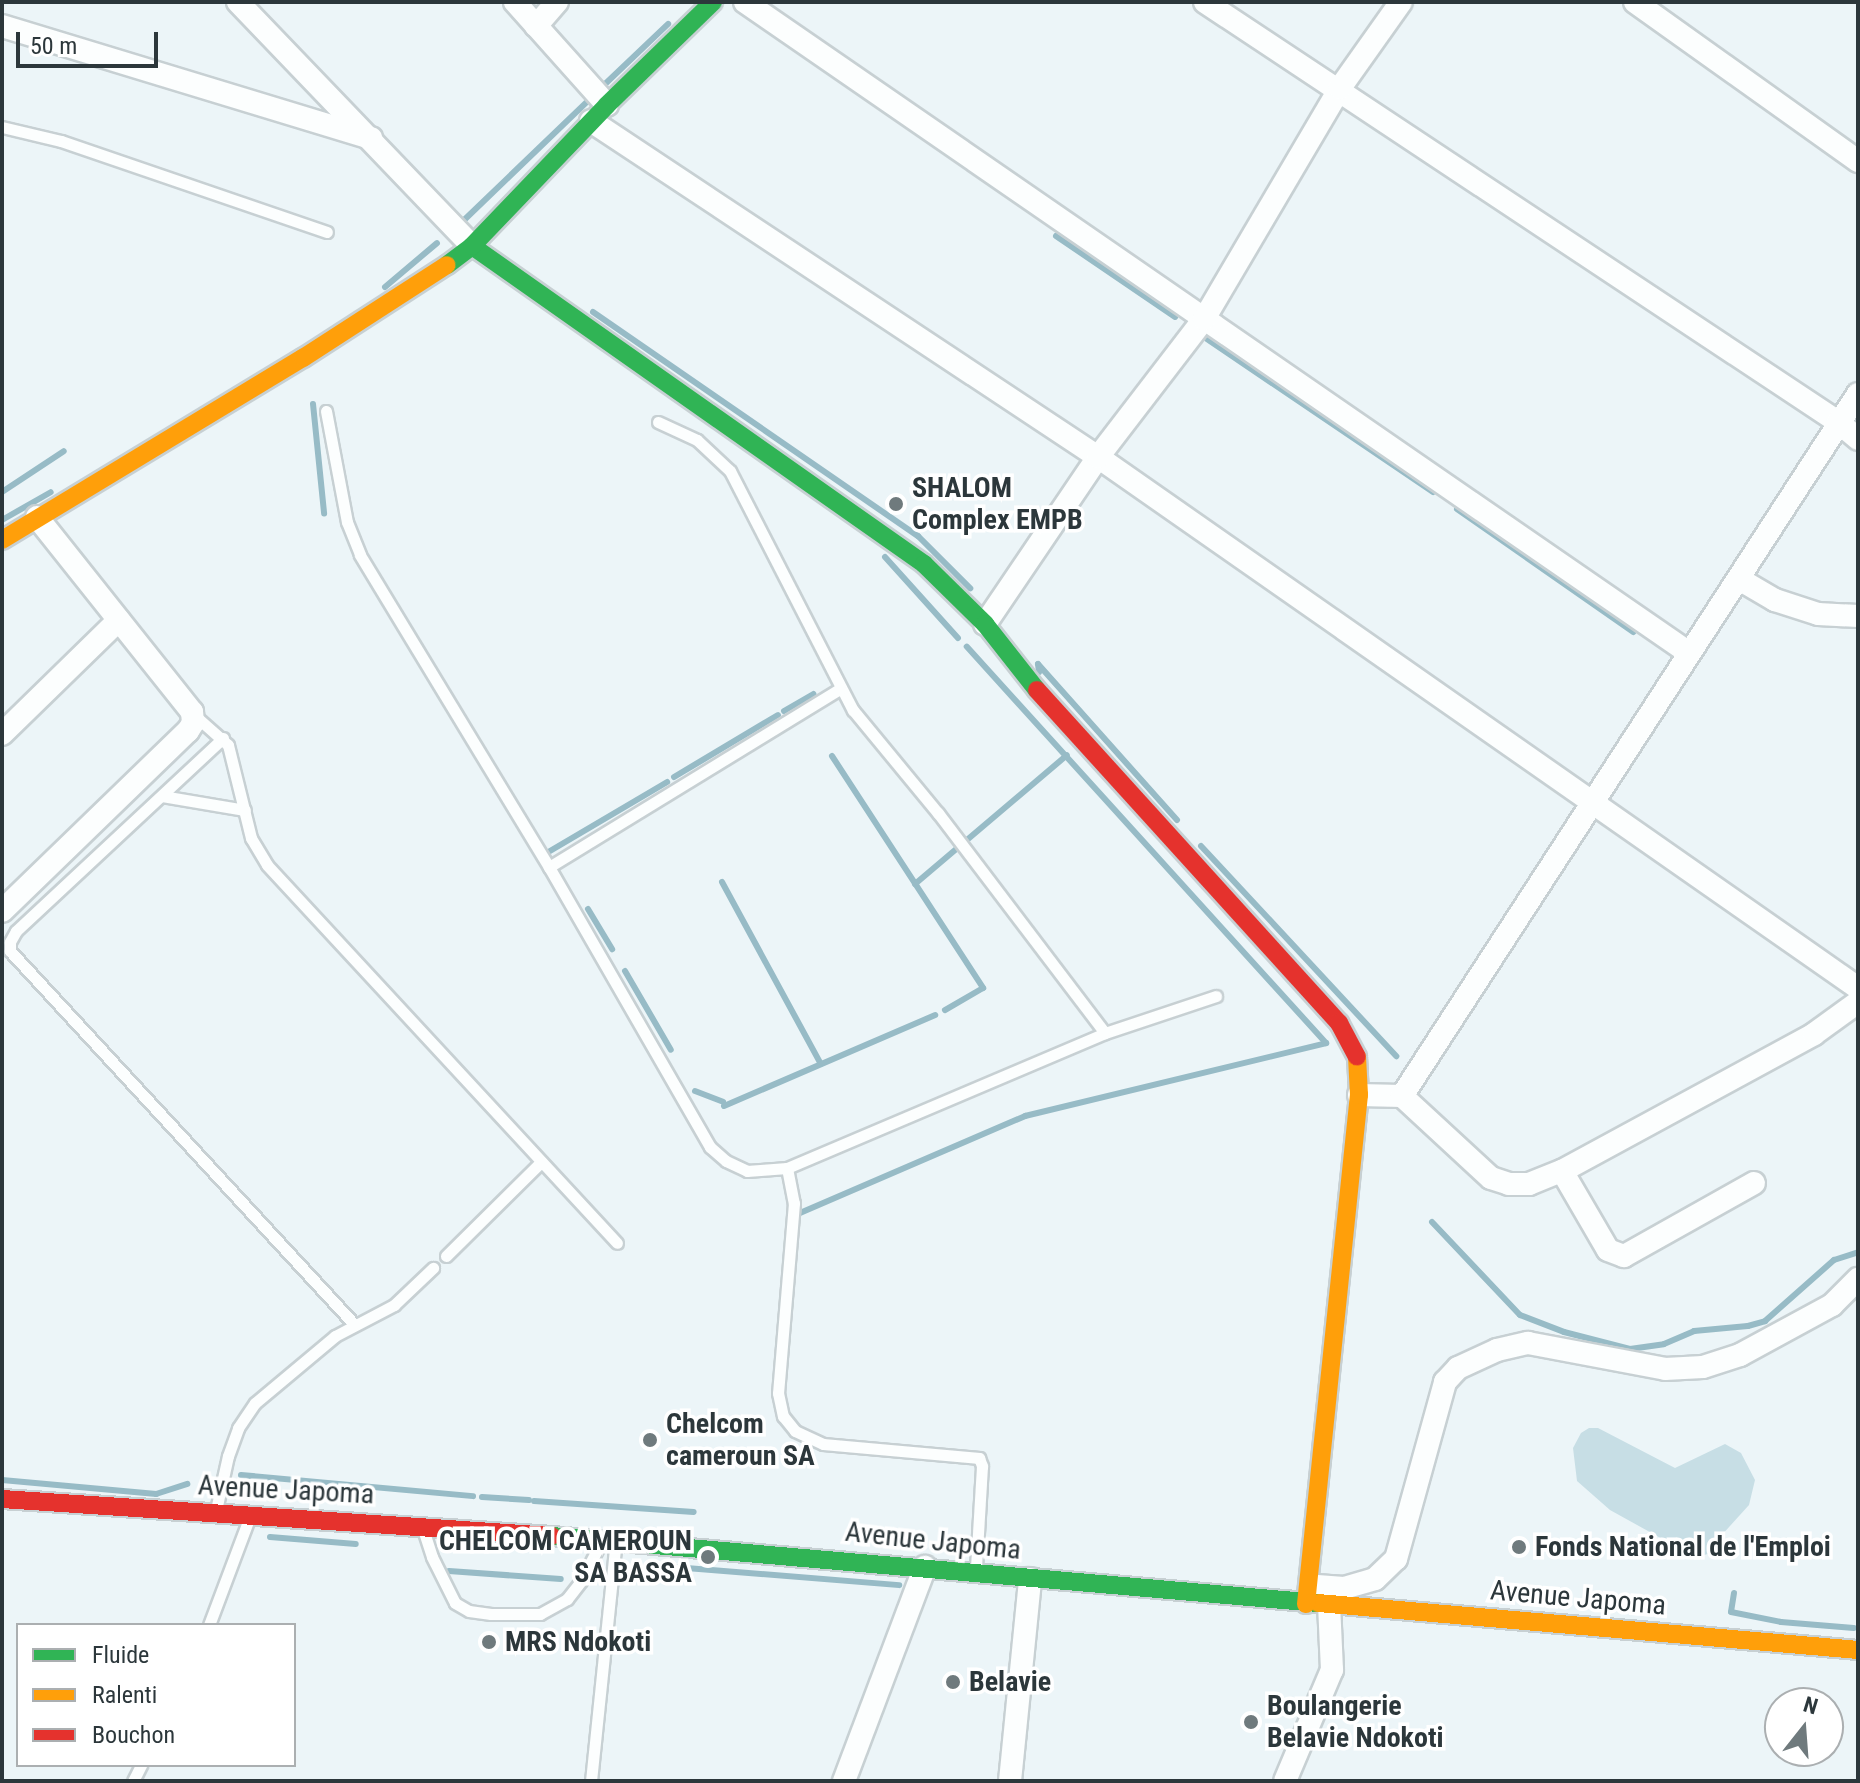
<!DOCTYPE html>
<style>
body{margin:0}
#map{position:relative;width:1860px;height:1783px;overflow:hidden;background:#ecf5f8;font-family:"Roboto Condensed",sans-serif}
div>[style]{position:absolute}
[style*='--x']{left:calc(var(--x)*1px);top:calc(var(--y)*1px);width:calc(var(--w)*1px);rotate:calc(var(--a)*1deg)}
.green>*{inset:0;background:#c7dee5}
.stream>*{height:6px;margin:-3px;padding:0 3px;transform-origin:3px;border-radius:3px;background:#97bbc6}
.roads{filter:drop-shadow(2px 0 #c7d0d3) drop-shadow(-2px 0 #c7d0d3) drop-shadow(0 2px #c7d0d3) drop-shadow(0 -2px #c7d0d3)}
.lane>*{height:11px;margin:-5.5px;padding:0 5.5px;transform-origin:5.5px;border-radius:5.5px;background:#fcfefe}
.street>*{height:22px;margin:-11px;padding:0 11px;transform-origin:11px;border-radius:11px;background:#fcfefe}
.fast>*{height:18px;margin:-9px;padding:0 9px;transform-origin:9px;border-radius:9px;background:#30b455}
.slow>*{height:18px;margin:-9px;padding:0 9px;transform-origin:9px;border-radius:9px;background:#ff9f0a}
.jam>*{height:18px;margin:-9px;padding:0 9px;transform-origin:9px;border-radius:9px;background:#e5322d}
.dots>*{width:22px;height:22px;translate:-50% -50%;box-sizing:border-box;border:4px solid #fff;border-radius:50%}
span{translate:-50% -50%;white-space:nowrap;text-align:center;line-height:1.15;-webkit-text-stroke:7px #fff;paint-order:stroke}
.poi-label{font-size:28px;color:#2c373b;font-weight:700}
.left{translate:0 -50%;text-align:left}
.right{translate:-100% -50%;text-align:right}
.street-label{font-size:28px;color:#2c373b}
.frame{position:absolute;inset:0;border:4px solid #2c373b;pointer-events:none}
.legend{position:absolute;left:16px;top:1623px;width:280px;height:144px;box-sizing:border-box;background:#fff;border:2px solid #abafb1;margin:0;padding:10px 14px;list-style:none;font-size:24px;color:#2c373b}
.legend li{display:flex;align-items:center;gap:16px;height:40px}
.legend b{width:40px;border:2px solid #abafb1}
.north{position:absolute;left:1764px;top:1687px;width:80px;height:80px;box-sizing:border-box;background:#fff;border:2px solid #abafb1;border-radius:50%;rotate:17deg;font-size:22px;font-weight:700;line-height:32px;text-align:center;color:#2c373b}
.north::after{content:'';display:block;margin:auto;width:28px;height:36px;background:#6f7a7d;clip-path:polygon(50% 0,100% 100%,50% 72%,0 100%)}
.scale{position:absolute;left:16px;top:32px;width:142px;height:36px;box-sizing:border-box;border:4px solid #2c373b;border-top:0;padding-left:10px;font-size:24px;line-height:28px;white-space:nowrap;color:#2c373b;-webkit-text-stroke:6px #fff;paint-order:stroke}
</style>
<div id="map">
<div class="green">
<div style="clip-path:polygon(1589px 1428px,1598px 1428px,1675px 1468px,1725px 1444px,1741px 1453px,1755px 1480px,1749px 1505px,1720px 1537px,1716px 1552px,1700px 1556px,1684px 1551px,1610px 1510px,1577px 1481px,1573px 1448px,1581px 1433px)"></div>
</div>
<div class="stream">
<div style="--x:603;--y:86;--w:90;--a:-43.6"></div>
<div style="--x:461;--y:223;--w:178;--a:-43.9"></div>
<div style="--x:1056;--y:236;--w:144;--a:34.2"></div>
<div style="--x:385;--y:287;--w:68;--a:-40.2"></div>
<div style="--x:593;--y:312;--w:395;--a:34.6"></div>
<div style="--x:918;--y:536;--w:74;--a:45"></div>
<div style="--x:1207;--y:339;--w:273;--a:34.1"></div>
<div style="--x:313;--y:404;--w:110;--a:84.2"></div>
<div style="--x:2;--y:492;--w:74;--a:-33.5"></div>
<div style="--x:1457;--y:509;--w:215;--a:34.9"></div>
<div style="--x:2;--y:520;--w:56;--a:-29.7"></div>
<div style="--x:885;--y:557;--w:109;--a:48"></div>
<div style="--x:1039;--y:672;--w:8;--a:-97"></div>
<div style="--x:1038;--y:664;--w:209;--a:48.3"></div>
<div style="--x:784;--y:711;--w:34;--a:-30"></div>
<div style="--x:832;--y:756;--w:277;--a:56.9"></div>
<div style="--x:983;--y:988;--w:44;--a:149.9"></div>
<div style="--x:674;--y:777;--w:121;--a:-30.8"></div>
<div style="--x:1201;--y:846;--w:287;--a:47.1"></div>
<div style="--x:550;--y:851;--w:136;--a:-30.5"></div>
<div style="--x:722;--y:882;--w:207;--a:61.5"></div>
<div style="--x:915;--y:884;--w:199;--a:-40.3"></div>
<div style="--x:588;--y:909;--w:47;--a:59"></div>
<div style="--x:625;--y:971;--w:91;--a:59.8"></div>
<div style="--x:695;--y:1091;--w:30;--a:21"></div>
<div style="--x:724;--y:1106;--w:230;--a:-23.3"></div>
<div style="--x:793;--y:1216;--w:253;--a:-23.3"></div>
<div style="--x:1025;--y:1116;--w:310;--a:-13.6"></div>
<div style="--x:1326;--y:1043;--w:535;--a:-132.19"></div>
<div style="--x:1432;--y:1222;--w:128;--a:46.6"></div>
<div style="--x:1520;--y:1315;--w:47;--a:21.1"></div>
<div style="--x:1564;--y:1332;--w:68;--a:14.4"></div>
<div style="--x:1630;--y:1349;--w:34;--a:-8"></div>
<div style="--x:1664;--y:1344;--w:33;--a:-23"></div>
<div style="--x:1694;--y:1331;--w:54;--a:-5.3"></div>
<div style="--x:1748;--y:1326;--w:18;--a:-16"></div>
<div style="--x:1765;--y:1321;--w:92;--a:-41.5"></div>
<div style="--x:1834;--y:1260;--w:25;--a:-18"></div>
<div style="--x:241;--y:1475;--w:233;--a:5.2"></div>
<div style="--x:2;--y:1480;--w:155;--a:5.2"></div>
<div style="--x:156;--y:1494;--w:33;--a:-18"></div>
<div style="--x:482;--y:1497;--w:47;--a:3.7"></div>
<div style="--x:534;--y:1501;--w:160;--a:3.9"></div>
<div style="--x:270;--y:1537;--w:86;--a:4.7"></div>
<div style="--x:674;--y:1567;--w:226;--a:4.6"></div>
<div style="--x:449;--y:1571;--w:112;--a:4.1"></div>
<div style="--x:1734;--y:1593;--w:19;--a:99"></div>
<div style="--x:1731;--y:1612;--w:51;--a:11.3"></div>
<div style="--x:1781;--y:1622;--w:73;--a:4.7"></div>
</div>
<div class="roads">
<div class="lane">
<div style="--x:2;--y:127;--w:61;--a:13.3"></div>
<div style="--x:61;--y:141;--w:281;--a:18.9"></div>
<div style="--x:326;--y:411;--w:113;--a:79.3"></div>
<div style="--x:347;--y:522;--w:35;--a:68"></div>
<div style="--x:360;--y:555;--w:365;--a:58.8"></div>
<div style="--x:549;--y:867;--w:323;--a:60.1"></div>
<div style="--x:710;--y:1147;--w:21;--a:41"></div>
<div style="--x:726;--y:1161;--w:23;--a:25"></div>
<div style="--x:747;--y:1171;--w:40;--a:-4.3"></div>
<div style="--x:787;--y:1168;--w:345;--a:-23"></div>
<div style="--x:1105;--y:1033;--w:117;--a:-18.4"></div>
<div style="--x:658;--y:422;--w:43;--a:24.8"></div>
<div style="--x:697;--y:440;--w:45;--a:43.2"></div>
<div style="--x:730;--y:471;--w:269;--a:62.8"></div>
<div style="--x:853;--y:710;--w:134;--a:50.5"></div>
<div style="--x:938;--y:813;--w:276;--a:52.8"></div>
<div style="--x:192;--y:713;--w:48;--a:41.6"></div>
<div style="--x:228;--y:745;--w:96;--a:76.1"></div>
<div style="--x:251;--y:838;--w:31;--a:59"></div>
<div style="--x:267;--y:865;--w:515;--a:47.2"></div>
<div style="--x:223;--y:738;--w:283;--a:137"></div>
<div style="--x:16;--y:931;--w:13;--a:119"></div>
<div style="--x:10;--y:942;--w:9;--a:90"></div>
<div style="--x:10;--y:951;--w:506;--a:47.32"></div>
<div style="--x:162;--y:796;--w:84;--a:9.6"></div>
<div style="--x:549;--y:867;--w:341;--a:-31.5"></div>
<div style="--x:787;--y:1168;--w:36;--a:79"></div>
<div style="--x:794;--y:1203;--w:191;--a:94.8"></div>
<div style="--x:778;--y:1393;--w:24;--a:78"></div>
<div style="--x:783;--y:1416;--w:19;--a:51"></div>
<div style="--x:795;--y:1431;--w:31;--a:25"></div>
<div style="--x:823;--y:1444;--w:157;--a:5.1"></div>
<div style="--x:979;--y:1458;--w:9;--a:69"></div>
<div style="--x:982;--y:1466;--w:102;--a:93.4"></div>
<div style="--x:446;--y:1256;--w:134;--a:-44.7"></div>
<div style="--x:216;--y:1510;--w:55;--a:-77.5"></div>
<div style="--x:228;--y:1456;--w:30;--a:-70"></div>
<div style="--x:238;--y:1428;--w:30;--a:-56"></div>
<div style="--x:255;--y:1403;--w:104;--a:-39.9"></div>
<div style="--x:335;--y:1336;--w:67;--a:-27.7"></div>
<div style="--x:394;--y:1305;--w:54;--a:-43.5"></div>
<div style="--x:423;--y:1529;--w:29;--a:72"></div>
<div style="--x:432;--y:1557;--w:51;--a:63.4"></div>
<div style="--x:455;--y:1603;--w:16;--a:30"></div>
<div style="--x:469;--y:1611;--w:22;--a:8"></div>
<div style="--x:491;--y:1614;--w:49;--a:0"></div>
<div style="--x:540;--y:1614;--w:31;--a:-29"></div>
<div style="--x:567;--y:1599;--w:23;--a:-52"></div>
<div style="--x:581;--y:1581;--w:42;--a:-62.8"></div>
<div style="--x:209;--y:1625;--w:111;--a:-69.4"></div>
<div style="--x:133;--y:1781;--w:18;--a:-63"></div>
<div style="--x:591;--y:1781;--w:235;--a:-84.1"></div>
</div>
<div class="street">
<div style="--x:238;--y:2;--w:338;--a:46.2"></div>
<div style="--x:515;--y:2;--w:138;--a:48.2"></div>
<div style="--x:745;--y:2;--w:1147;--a:34.59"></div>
<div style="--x:1205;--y:2;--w:760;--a:33.56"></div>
<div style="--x:1838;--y:422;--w:26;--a:40"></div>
<div style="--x:1635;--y:2;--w:274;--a:35.5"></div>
<div style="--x:2;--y:26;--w:386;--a:16.9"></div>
<div style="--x:536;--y:26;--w:32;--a:-49"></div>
<div style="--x:591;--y:121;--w:608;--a:33.53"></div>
<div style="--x:1098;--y:457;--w:927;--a:34.94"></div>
<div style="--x:1739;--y:579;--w:42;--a:30.3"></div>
<div style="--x:1775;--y:600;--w:45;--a:18"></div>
<div style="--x:1818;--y:614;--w:40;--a:2.9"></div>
<div style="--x:985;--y:624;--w:202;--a:-55.9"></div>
<div style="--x:1098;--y:457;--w:174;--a:-52.5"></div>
<div style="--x:1204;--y:319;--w:268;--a:-59.5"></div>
<div style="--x:1340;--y:88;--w:105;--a:-54.7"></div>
<div style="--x:2;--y:734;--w:163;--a:-44.3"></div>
<div style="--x:2;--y:911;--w:259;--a:-44.1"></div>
<div style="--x:188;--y:731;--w:9;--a:-58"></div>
<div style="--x:193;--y:723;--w:11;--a:-95"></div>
<div style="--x:192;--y:712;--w:249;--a:-128.5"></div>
<div style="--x:1359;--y:1095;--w:43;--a:1.3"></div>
<div style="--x:1402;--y:1096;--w:837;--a:-56.99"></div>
<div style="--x:1402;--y:1096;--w:121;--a:42.7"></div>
<div style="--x:1491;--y:1178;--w:19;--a:18"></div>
<div style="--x:1509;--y:1184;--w:20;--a:0"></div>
<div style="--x:1529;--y:1184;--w:35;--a:-22"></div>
<div style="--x:1562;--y:1171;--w:287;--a:-28.5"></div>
<div style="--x:1814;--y:1034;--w:54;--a:-36"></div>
<div style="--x:1562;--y:1171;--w:91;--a:59.8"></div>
<div style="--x:1608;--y:1250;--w:17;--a:21"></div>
<div style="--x:1624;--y:1256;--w:149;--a:-29.3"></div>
<div style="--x:1317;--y:1586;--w:27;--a:4"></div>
<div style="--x:1344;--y:1588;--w:32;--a:-16"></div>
<div style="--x:1375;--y:1579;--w:29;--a:-44"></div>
<div style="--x:1396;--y:1559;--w:184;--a:-74.5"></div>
<div style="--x:1445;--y:1382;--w:19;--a:-47"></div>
<div style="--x:1458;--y:1368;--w:43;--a:-24.8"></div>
<div style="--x:1497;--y:1350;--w:32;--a:-13"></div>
<div style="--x:1528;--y:1343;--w:139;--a:10.7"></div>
<div style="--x:1665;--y:1369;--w:38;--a:-3"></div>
<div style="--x:1703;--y:1367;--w:39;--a:-18"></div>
<div style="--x:1740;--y:1355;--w:105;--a:-28.5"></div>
<div style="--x:1832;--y:1305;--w:37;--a:-45"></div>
<div style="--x:844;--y:1781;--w:229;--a:-69.3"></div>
<div style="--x:1010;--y:1781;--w:203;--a:-84.3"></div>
<div style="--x:1285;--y:1781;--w:121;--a:-67.1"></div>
<div style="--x:1332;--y:1670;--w:65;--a:-92.6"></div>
</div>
<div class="fast">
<div style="--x:472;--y:246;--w:553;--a:35.13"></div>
<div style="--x:924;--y:564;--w:86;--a:44.5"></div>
<div style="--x:985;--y:624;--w:84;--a:51.8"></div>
<div style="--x:447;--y:265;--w:31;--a:-37"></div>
<div style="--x:472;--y:246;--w:195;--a:-46.2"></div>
<div style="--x:607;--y:105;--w:148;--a:-44.2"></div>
<div style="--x:552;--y:1536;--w:769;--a:5"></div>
</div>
<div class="slow">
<div style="--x:2;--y:540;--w:352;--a:-31.2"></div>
<div style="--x:303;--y:358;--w:171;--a:-32.9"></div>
<div style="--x:1318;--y:1603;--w:542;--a:4.97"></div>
<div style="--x:1306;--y:1604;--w:512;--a:-84.06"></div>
<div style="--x:1359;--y:1095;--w:38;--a:-93"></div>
</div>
<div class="jam">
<div style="--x:1037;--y:690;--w:450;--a:47.8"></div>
<div style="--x:1339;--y:1023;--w:38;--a:62"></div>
<div style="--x:2;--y:1499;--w:551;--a:3.85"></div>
</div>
</div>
<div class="dots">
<div style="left:896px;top:504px;background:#6f7a7d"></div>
<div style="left:650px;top:1440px;background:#6f7a7d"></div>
<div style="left:1519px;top:1547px;background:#6f7a7d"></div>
<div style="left:708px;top:1557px;background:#6f7a7d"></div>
<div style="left:489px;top:1642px;background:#6f7a7d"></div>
<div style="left:953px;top:1682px;background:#6f7a7d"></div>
<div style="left:1251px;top:1722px;background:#6f7a7d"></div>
</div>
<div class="poi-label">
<span class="left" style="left:912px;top:504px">SHALOM<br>Complex EMPB</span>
<span class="left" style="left:666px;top:1440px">Chelcom<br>cameroun SA</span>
<span class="right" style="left:692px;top:1557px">CHELCOM CAMEROUN<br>SA BASSA</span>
<span class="left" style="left:1535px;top:1547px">Fonds National de l'Emploi</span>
<span class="left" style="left:505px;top:1642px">MRS Ndokoti</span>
<span class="left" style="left:969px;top:1682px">Belavie</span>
<span class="left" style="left:1267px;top:1722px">Boulangerie<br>Belavie Ndokoti</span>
</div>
<div class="street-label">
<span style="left:286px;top:1490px;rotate:3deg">Avenue Japoma</span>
<span style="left:933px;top:1541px;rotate:6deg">Avenue Japoma</span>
<span style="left:1578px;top:1598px;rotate:5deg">Avenue Japoma</span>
</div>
<div class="frame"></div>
<ul class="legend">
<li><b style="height:10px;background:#30b455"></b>Fluide</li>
<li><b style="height:10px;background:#ff9f0a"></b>Ralenti</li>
<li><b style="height:10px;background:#e5322d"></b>Bouchon</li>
</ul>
<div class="north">N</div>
<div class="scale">50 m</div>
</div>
